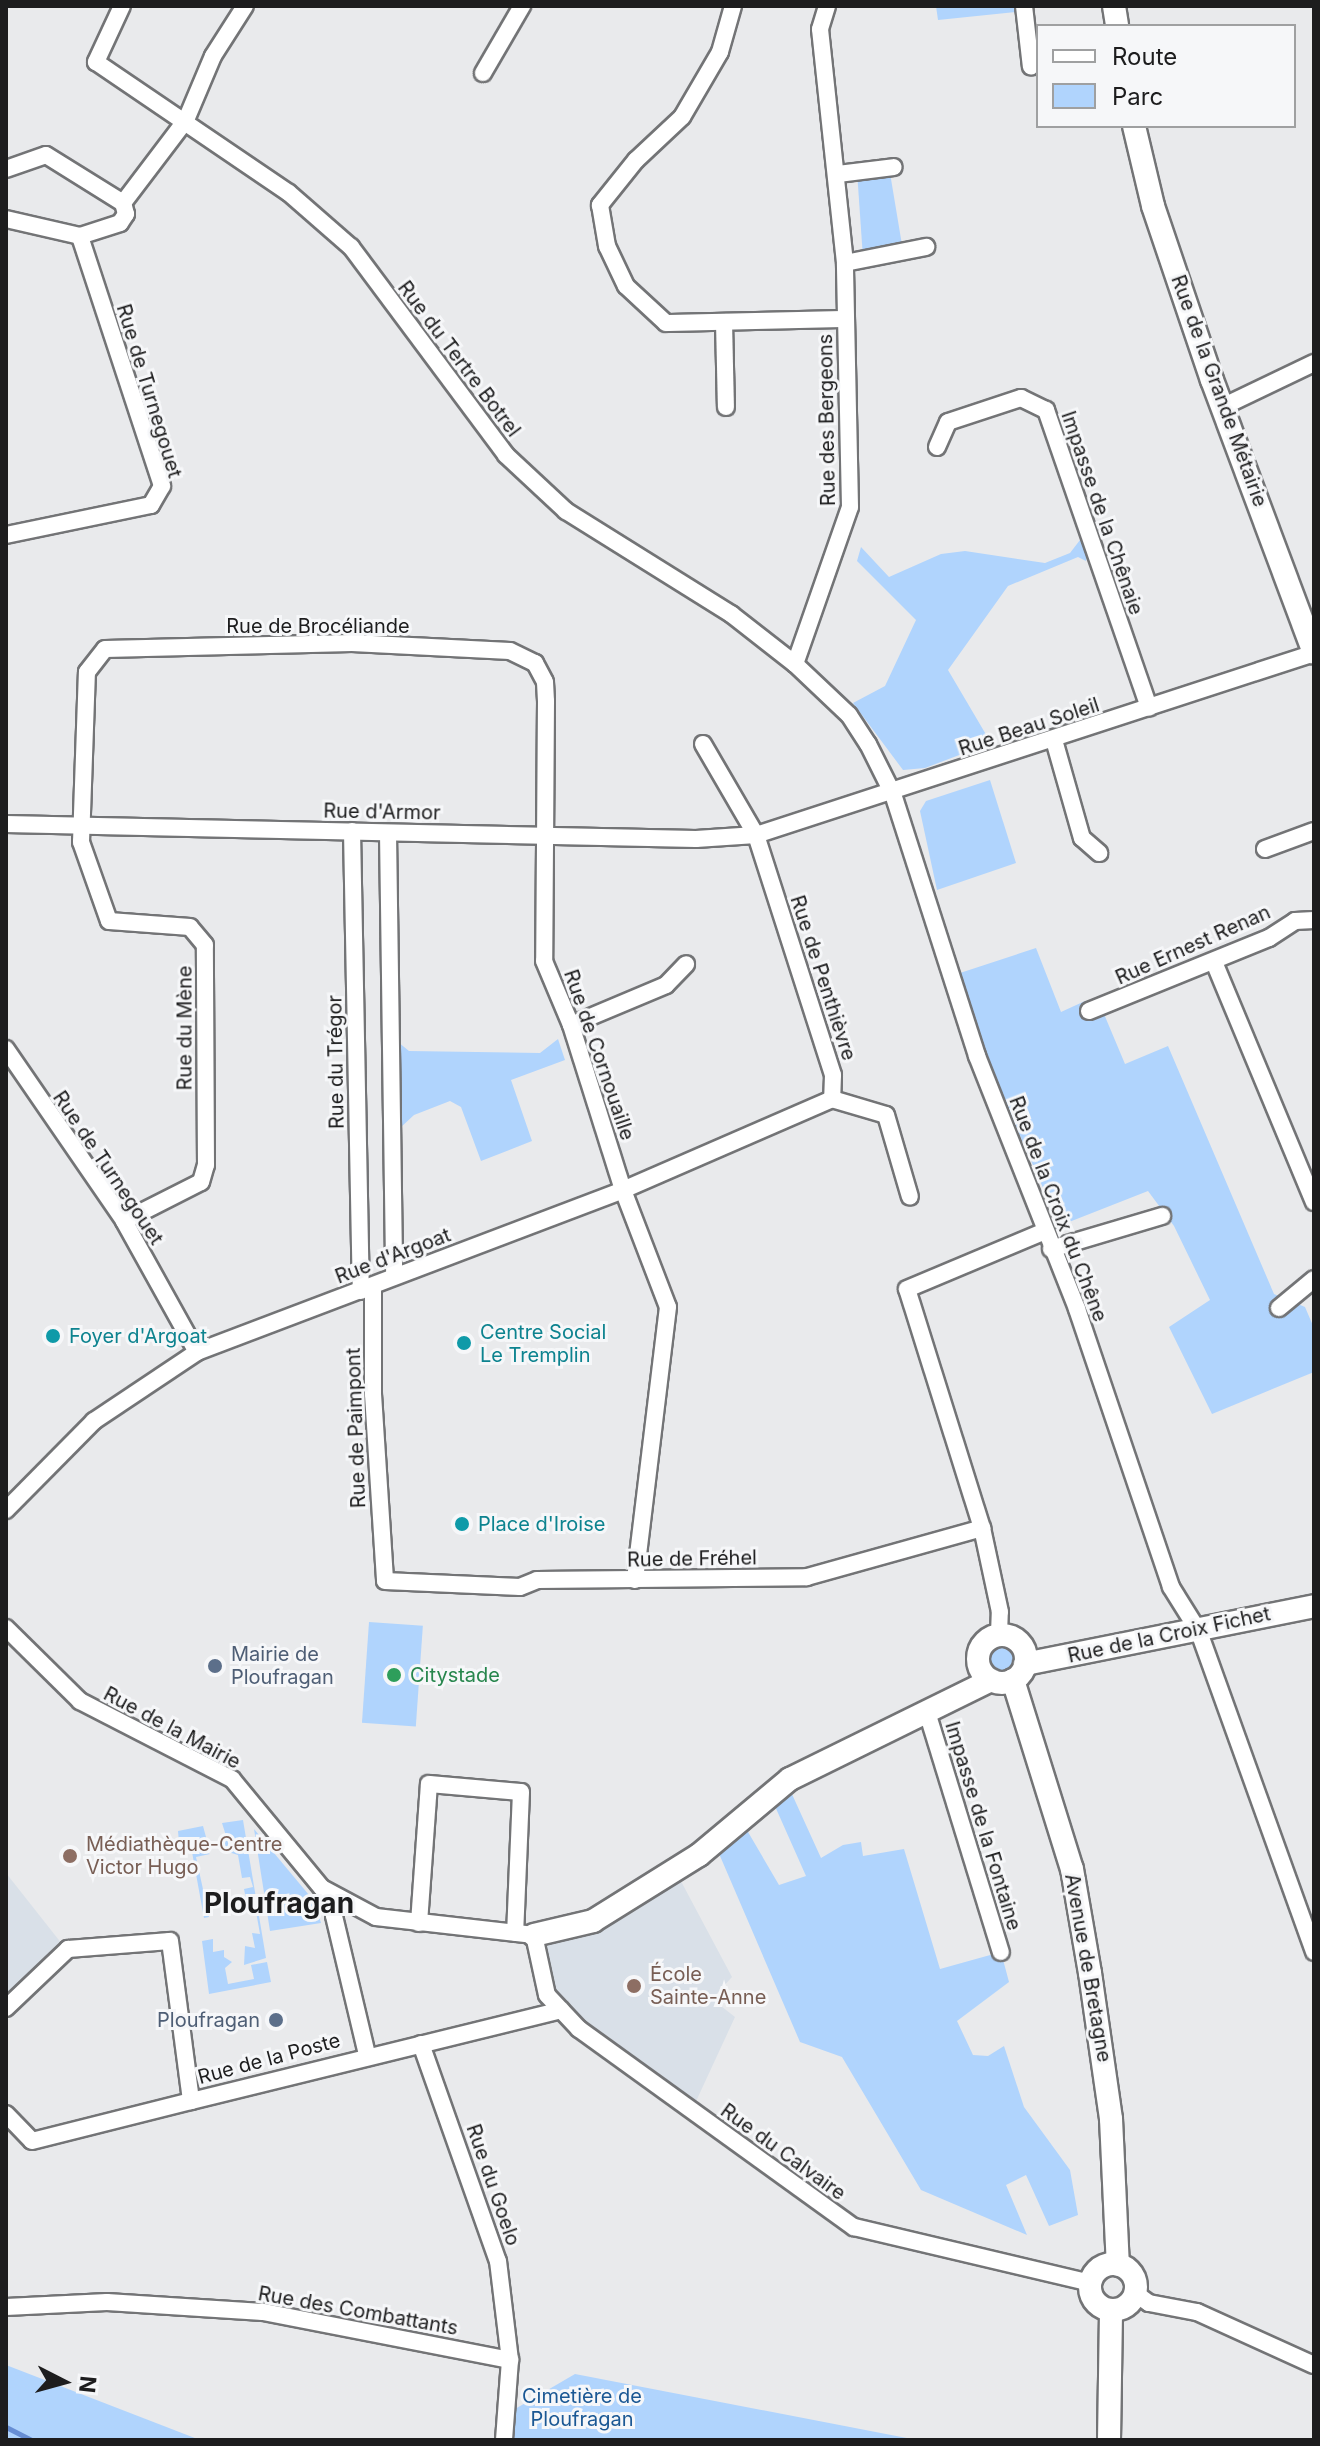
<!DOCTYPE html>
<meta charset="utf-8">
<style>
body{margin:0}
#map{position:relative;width:1320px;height:2446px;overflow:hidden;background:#e9eaec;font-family:Inter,sans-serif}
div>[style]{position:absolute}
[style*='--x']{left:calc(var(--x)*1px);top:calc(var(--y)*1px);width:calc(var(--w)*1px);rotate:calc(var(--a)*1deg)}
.built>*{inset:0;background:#d9e0e8}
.green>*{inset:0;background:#b0d4fd;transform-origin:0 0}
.round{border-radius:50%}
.stream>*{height:5px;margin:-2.5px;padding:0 2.5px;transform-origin:2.5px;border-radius:2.5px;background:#678ed4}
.roads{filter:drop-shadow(2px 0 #737476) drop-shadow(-2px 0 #737476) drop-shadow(0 2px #737476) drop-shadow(0 -2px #737476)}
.street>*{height:16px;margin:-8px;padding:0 8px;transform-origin:8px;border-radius:8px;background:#fff}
.secondary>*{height:22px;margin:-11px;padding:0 11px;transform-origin:11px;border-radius:11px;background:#fff}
.secondary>.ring{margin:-11px;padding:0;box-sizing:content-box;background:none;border:22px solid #fff;border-radius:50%}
.dots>*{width:22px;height:22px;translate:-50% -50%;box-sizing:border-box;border:4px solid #f6f7f9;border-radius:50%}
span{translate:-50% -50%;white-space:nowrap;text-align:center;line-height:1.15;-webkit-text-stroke:6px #f6f7f9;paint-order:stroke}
.street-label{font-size:20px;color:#1d1d1e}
.culture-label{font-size:20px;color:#0d838f}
.left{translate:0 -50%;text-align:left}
.service-label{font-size:20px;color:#4e5e75}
.right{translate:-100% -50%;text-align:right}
.leisure-label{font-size:20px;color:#27864d}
.education-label{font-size:20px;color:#785e54}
.park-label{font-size:20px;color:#1b5894}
.district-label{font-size:28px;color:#1d1d1e;font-weight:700}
.frame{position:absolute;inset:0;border:8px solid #1d1d1e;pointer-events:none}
.legend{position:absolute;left:1036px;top:24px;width:260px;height:104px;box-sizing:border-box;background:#f6f7f9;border:2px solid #9fa0a1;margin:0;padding:10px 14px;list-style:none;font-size:24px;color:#1d1d1e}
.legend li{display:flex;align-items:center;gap:16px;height:40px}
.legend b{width:40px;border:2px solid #9fa0a1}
.north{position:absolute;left:24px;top:2342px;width:80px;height:80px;-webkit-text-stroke:6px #f6f7f9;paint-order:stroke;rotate:96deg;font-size:22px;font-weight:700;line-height:32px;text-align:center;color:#1d1d1e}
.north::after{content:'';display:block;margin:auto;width:28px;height:36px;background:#1d1d1e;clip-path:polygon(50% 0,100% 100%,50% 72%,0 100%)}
</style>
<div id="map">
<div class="built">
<div style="clip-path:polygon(675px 1870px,732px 1977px,712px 1999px,735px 2017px,692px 2110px,562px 2011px,536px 1955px,550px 1935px)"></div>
<div style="clip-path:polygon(6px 1873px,62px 1944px,6px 1997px)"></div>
</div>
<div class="green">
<div style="clip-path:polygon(936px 6px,1024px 6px,1025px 11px,938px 20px)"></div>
<div style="clip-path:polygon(889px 167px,903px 251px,863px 258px,857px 171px)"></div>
<div style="clip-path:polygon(1080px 540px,1088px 552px,1086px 561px,1078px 557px,1008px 586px,948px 670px,991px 743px,925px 768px,903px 770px,853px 703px,885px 686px,916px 620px,857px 561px,861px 547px,889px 577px,941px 554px,965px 551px,1045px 563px,1070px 553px)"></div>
<div style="clip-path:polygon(990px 780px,1016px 863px,937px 890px,920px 811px,926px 801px)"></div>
<div style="clip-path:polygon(1036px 948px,1061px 1012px,1085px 1001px,1104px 1014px,1125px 1064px,1168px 1046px,1274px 1294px,1305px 1307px,1314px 1328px,1314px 1372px,1212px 1414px,1169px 1327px,1210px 1300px,1174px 1226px,1148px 1191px,1064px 1224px,1051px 1206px,992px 1072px,960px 973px)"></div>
<div style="clip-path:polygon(558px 1039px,565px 1060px,511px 1080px,532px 1141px,481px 1161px,461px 1107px,450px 1101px,414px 1115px,400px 1128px,398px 1042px,409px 1051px,540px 1053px)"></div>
<div style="left:369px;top:1622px;width:54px;height:101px;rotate:4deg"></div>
<div class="round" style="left:984px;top:1642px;width:34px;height:34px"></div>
<div style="clip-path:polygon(786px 1781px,821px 1858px,843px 1845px,861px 1842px,863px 1856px,904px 1849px,940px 1969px,1001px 1952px,1009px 1982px,957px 2021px,973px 2055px,988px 2056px,1004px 2046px,1024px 2107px,1070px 2170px,1078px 2215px,1049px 2226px,1026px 2175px,1006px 2185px,1027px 2235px,921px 2190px,842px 2057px,800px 2042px,714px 1842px,741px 1820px,779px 1885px,806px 1876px,770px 1795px)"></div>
<div style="clip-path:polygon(243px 1820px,266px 1958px,244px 1965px,245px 1946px,255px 1948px,252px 1933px,260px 1934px,255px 1906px,248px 1910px,244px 1889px,253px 1887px,250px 1877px,242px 1878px,238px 1855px,225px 1851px,223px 1841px,227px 1839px,222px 1823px)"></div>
<div style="clip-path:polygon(203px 1826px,209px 1848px,204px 1851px,210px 1854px,196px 1857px,209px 1917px,204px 1918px,192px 1852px,180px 1854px,178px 1831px)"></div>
<div style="clip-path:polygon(254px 1829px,314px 1901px,321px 1923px,270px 1931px)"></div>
<div style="clip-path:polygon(213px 1939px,213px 1952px,224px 1950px,224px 1957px,232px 1962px,225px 1968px,228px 1984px,254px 1979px,251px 1965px,267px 1962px,271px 1982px,209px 1994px,202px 1941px)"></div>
<div style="clip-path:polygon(6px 2365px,200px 2440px,6px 2440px)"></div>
<div style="clip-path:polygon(575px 2374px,917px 2440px,513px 2440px,515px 2409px)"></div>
</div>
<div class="stream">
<div style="--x:6;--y:2427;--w:28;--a:27"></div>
</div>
<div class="roads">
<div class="street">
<div style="--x:122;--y:6;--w:62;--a:114.9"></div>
<div style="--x:96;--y:62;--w:233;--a:34.2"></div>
<div style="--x:289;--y:193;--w:82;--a:41.1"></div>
<div style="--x:351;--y:247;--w:259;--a:53.3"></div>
<div style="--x:506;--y:455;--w:82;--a:43"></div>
<div style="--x:566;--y:511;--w:195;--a:32"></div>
<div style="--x:731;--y:614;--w:81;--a:38"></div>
<div style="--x:795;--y:664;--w:74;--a:43.4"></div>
<div style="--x:849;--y:715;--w:35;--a:57"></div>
<div style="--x:868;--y:744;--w:56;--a:63.4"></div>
<div style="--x:893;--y:794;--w:275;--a:72.2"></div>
<div style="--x:977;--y:1056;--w:272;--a:68.4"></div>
<div style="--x:1077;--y:1309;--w:293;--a:71.3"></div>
<div style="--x:1171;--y:1587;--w:53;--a:58.1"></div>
<div style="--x:1199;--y:1632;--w:340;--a:70.2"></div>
<div style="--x:733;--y:6;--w:48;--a:105.8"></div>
<div style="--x:720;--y:52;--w:75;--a:120.3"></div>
<div style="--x:682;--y:117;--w:63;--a:136.9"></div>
<div style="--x:636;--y:160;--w:58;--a:128.7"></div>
<div style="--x:600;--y:205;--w:42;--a:80.3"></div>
<div style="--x:607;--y:246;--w:44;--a:64.6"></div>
<div style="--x:626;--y:286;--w:54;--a:42.8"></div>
<div style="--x:666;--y:323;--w:179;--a:-1.3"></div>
<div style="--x:1024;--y:6;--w:61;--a:83.5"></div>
<div style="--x:483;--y:73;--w:78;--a:-59.8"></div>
<div style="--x:6;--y:169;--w:42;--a:-19.3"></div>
<div style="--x:46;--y:155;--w:91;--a:31.9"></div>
<div style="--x:123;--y:203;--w:104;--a:-52.8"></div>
<div style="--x:186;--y:120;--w:69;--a:-67.1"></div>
<div style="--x:213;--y:56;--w:59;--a:-57.4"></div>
<div style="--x:838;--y:174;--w:56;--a:-7.1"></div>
<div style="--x:6;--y:219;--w:76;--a:12.9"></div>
<div style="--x:80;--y:236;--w:42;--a:-18"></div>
<div style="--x:120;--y:223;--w:11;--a:-56"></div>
<div style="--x:126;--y:214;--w:11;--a:-105"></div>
<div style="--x:845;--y:263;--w:83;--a:-11.2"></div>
<div style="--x:724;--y:322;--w:85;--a:88.7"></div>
<div style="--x:1222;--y:407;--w:102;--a:-25.6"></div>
<div style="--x:937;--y:447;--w:27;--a:-66"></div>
<div style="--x:948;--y:422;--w:77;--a:-18.2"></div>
<div style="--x:1021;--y:398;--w:28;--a:26"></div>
<div style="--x:1046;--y:410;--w:315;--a:70.9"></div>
<div style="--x:6;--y:535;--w:148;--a:-11.7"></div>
<div style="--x:151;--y:505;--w:22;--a:-60"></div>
<div style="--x:162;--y:486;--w:263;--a:-108.2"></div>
<div style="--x:795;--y:664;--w:166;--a:-70.7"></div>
<div style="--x:850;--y:507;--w:244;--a:-91.2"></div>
<div style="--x:845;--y:263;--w:235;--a:-96.1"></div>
<div style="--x:820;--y:29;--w:24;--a:-73"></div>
<div style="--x:1054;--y:740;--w:102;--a:74.1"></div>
<div style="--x:1082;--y:838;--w:23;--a:41"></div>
<div style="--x:703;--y:744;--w:105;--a:59.8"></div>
<div style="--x:756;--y:835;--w:252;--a:72.2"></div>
<div style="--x:833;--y:1075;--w:24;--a:92"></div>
<div style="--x:832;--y:1099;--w:56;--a:16.5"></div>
<div style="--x:886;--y:1115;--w:85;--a:73.7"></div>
<div style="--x:6;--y:824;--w:690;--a:1.25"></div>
<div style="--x:696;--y:839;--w:60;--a:-3.8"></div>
<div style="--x:756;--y:835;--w:587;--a:-18.06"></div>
<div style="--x:352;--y:831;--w:460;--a:88.9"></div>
<div style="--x:388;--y:833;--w:443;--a:89.2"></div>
<div style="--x:1265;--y:849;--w:52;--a:-20.2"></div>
<div style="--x:1214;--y:962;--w:260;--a:67.4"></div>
<div style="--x:1089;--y:1011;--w:194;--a:-22.1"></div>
<div style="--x:1269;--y:938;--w:31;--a:-33"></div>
<div style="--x:1295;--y:921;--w:19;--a:-3"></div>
<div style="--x:571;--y:1025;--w:103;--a:-22.8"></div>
<div style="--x:666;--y:985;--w:29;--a:-46"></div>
<div style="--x:6;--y:1049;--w:209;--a:55.5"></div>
<div style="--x:124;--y:1221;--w:150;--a:60.9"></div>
<div style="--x:124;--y:1221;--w:86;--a:-26.9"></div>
<div style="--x:201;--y:1182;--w:18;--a:-74"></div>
<div style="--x:206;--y:1165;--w:220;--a:-90.3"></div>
<div style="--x:205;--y:945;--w:23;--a:-130"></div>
<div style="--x:190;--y:927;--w:81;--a:-175.8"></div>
<div style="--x:109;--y:921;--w:84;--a:-109.5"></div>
<div style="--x:81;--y:842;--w:170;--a:-88"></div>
<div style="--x:87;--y:672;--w:29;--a:-52"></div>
<div style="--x:105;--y:649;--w:247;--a:-1.4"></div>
<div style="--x:352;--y:643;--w:158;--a:2.9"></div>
<div style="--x:510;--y:651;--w:28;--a:26"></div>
<div style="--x:535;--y:663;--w:21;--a:62"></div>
<div style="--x:545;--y:682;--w:19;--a:87"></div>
<div style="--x:546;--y:701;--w:260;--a:90.4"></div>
<div style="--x:544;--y:961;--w:69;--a:67.1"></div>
<div style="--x:571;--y:1025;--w:173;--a:72.5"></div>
<div style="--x:623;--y:1190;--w:125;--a:69"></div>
<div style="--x:668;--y:1307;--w:275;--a:96.9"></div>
<div style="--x:1051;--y:1249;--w:116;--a:-16.6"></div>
<div style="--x:373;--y:1286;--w:108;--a:90"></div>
<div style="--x:373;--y:1394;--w:187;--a:86.3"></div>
<div style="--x:385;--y:1581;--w:135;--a:2.5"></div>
<div style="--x:520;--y:1587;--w:18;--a:-22"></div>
<div style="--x:537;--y:1580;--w:270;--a:-0.6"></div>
<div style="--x:807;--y:1577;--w:182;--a:-15.6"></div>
<div style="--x:1279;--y:1308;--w:45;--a:-39.6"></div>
<div style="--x:6;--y:1510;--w:125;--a:-45.3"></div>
<div style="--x:94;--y:1421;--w:124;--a:-33.8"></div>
<div style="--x:197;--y:1352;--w:456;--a:-20.8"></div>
<div style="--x:623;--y:1190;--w:228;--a:-23.5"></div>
<div style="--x:6;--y:1628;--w:104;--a:44.6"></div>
<div style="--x:80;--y:1701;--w:171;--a:27.2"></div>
<div style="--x:232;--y:1779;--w:141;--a:50.5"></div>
<div style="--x:322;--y:1888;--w:61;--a:28.2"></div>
<div style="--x:376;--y:1917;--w:159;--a:6.5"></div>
<div style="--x:534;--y:1935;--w:61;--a:77.8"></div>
<div style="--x:547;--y:1995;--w:47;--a:46.7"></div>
<div style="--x:579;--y:2029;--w:339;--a:35.8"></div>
<div style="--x:854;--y:2227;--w:243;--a:13.3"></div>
<div style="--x:999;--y:1635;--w:23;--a:-88"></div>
<div style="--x:1000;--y:1612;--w:86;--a:-102.1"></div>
<div style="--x:982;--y:1528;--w:250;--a:-107.4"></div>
<div style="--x:907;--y:1289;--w:150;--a:-22.8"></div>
<div style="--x:927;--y:1712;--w:251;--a:72.9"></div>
<div style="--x:338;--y:1897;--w:19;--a:102"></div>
<div style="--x:334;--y:1916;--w:142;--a:76.6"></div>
<div style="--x:419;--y:1923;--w:139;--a:-85.9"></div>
<div style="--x:429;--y:1784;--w:92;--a:5"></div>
<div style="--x:521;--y:1792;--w:141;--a:92.4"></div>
<div style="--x:6;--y:2008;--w:86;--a:-43.6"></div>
<div style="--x:68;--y:1949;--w:102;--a:-4.5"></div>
<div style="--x:170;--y:1941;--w:161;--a:82.5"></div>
<div style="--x:191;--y:2101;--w:381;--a:-13.8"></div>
<div style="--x:421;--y:2044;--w:230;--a:70.5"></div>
<div style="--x:498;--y:2261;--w:100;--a:83.1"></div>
<div style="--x:510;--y:2360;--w:80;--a:94.3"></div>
<div style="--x:6;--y:2114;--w:37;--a:46"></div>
<div style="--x:32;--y:2141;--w:164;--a:-14.1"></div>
<div style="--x:1135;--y:2293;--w:17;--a:36"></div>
<div style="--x:1149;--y:2303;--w:49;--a:10.6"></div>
<div style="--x:1197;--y:2312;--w:128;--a:24.4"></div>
<div style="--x:6;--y:2307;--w:101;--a:-2.8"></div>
<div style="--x:107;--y:2302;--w:156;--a:3.7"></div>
<div style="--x:263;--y:2312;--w:252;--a:11"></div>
</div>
<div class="secondary">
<div style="--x:1114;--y:6;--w:20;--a:81"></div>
<div style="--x:1134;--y:126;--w:82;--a:76.6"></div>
<div style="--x:1153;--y:206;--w:184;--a:71.3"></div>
<div style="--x:1212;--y:380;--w:291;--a:69.5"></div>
<div class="ring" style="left:978px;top:1635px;width:26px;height:26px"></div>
<div style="--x:1025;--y:1664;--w:295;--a:-11.3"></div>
<div style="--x:1013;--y:1680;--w:198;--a:72.7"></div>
<div style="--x:1072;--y:1869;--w:106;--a:80.2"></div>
<div style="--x:1090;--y:1973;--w:148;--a:81.8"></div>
<div style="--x:1111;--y:2119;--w:146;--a:87.3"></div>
<div style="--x:534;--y:1935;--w:61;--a:-13.3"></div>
<div style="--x:593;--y:1921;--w:125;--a:-31.9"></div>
<div style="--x:699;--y:1855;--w:119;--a:-39.9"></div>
<div style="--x:790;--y:1779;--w:224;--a:-26.2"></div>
<div class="ring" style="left:1090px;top:2264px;width:24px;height:24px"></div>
<div style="--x:1109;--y:2440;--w:130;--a:-89.1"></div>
</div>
</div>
<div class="dots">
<div style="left:53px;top:1336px;background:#0f9aa8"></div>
<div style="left:464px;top:1343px;background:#0f9aa8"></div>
<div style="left:462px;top:1524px;background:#0f9aa8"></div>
<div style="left:215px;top:1666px;background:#5c6f8a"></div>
<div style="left:394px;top:1675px;background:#2e9e5b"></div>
<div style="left:70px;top:1856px;background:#8d6e63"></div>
<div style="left:634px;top:1986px;background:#8d6e63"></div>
<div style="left:276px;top:2020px;background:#5c6f8a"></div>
</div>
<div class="street-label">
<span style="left:459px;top:359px;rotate:53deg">Rue du Tertre Botrel</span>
<span style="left:149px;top:391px;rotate:73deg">Rue de Turnegouet</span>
<span style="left:1219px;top:391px;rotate:70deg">Rue de la Grande Métairie</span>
<span style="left:827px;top:420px;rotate:-91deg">Rue des Bergeons</span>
<span style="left:1102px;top:513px;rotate:71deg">Impasse de la Chênaie</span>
<span style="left:318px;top:626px">Rue de Brocéliande</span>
<span style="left:1029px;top:727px;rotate:-18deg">Rue Beau Soleil</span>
<span style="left:382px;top:812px;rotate:1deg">Rue d'Armor</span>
<span style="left:1193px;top:945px;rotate:-24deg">Rue Ernest Renan</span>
<span style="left:823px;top:978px;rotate:72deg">Rue de Penthièvre</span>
<span style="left:185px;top:1028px;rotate:-90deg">Rue du Mène</span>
<span style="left:599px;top:1055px;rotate:71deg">Rue de Cornouaille</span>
<span style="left:336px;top:1062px;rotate:-91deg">Rue du Trégor</span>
<span style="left:108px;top:1168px;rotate:56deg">Rue de Turnegouet</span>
<span style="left:1058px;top:1209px;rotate:69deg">Rue de la Croix du Chêne</span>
<span style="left:393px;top:1256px;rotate:-21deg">Rue d'Argoat</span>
<span style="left:356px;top:1428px;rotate:-92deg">Rue de Paimpont</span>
<span style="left:692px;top:1559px;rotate:-1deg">Rue de Fréhel</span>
<span style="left:1169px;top:1635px;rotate:-12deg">Rue de la Croix Fichet</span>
<span style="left:172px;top:1728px;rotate:28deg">Rue de la Mairie</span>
<span style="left:983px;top:1826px;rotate:73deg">Impasse de la Fontaine</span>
<span style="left:1088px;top:1968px;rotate:80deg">Avenue de Bretagne</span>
<span style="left:269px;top:2059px;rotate:-15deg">Rue de la Poste</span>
<span style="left:783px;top:2152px;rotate:36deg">Rue du Calvaire</span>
<span style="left:493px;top:2185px;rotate:71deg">Rue du Goelo</span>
<span style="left:358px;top:2311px;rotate:10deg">Rue des Combattants</span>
</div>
<div class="culture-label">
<span class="left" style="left:480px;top:1344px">Centre Social<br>Le Tremplin</span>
<span class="left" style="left:69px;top:1336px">Foyer d'Argoat</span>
<span class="left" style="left:478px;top:1524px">Place d'Iroise</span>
</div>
<div class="service-label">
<span class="left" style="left:231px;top:1666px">Mairie de<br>Ploufragan</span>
<span class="right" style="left:260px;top:2020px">Ploufragan</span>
</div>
<div class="leisure-label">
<span class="left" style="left:410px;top:1675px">Citystade</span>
</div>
<div class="education-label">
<span class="left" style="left:86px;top:1856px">Médiathèque-Centre<br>Victor Hugo</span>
<span class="left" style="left:650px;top:1986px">École<br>Sainte-Anne</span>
</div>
<div class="park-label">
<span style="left:582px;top:2408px">Cimetière de<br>Ploufragan</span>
</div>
<div class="district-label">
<span style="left:279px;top:1903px">Ploufragan</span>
</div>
<div class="frame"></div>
<ul class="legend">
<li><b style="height:10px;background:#fff"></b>Route</li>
<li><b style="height:22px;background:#b0d4fd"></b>Parc</li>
</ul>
<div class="north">N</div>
</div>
